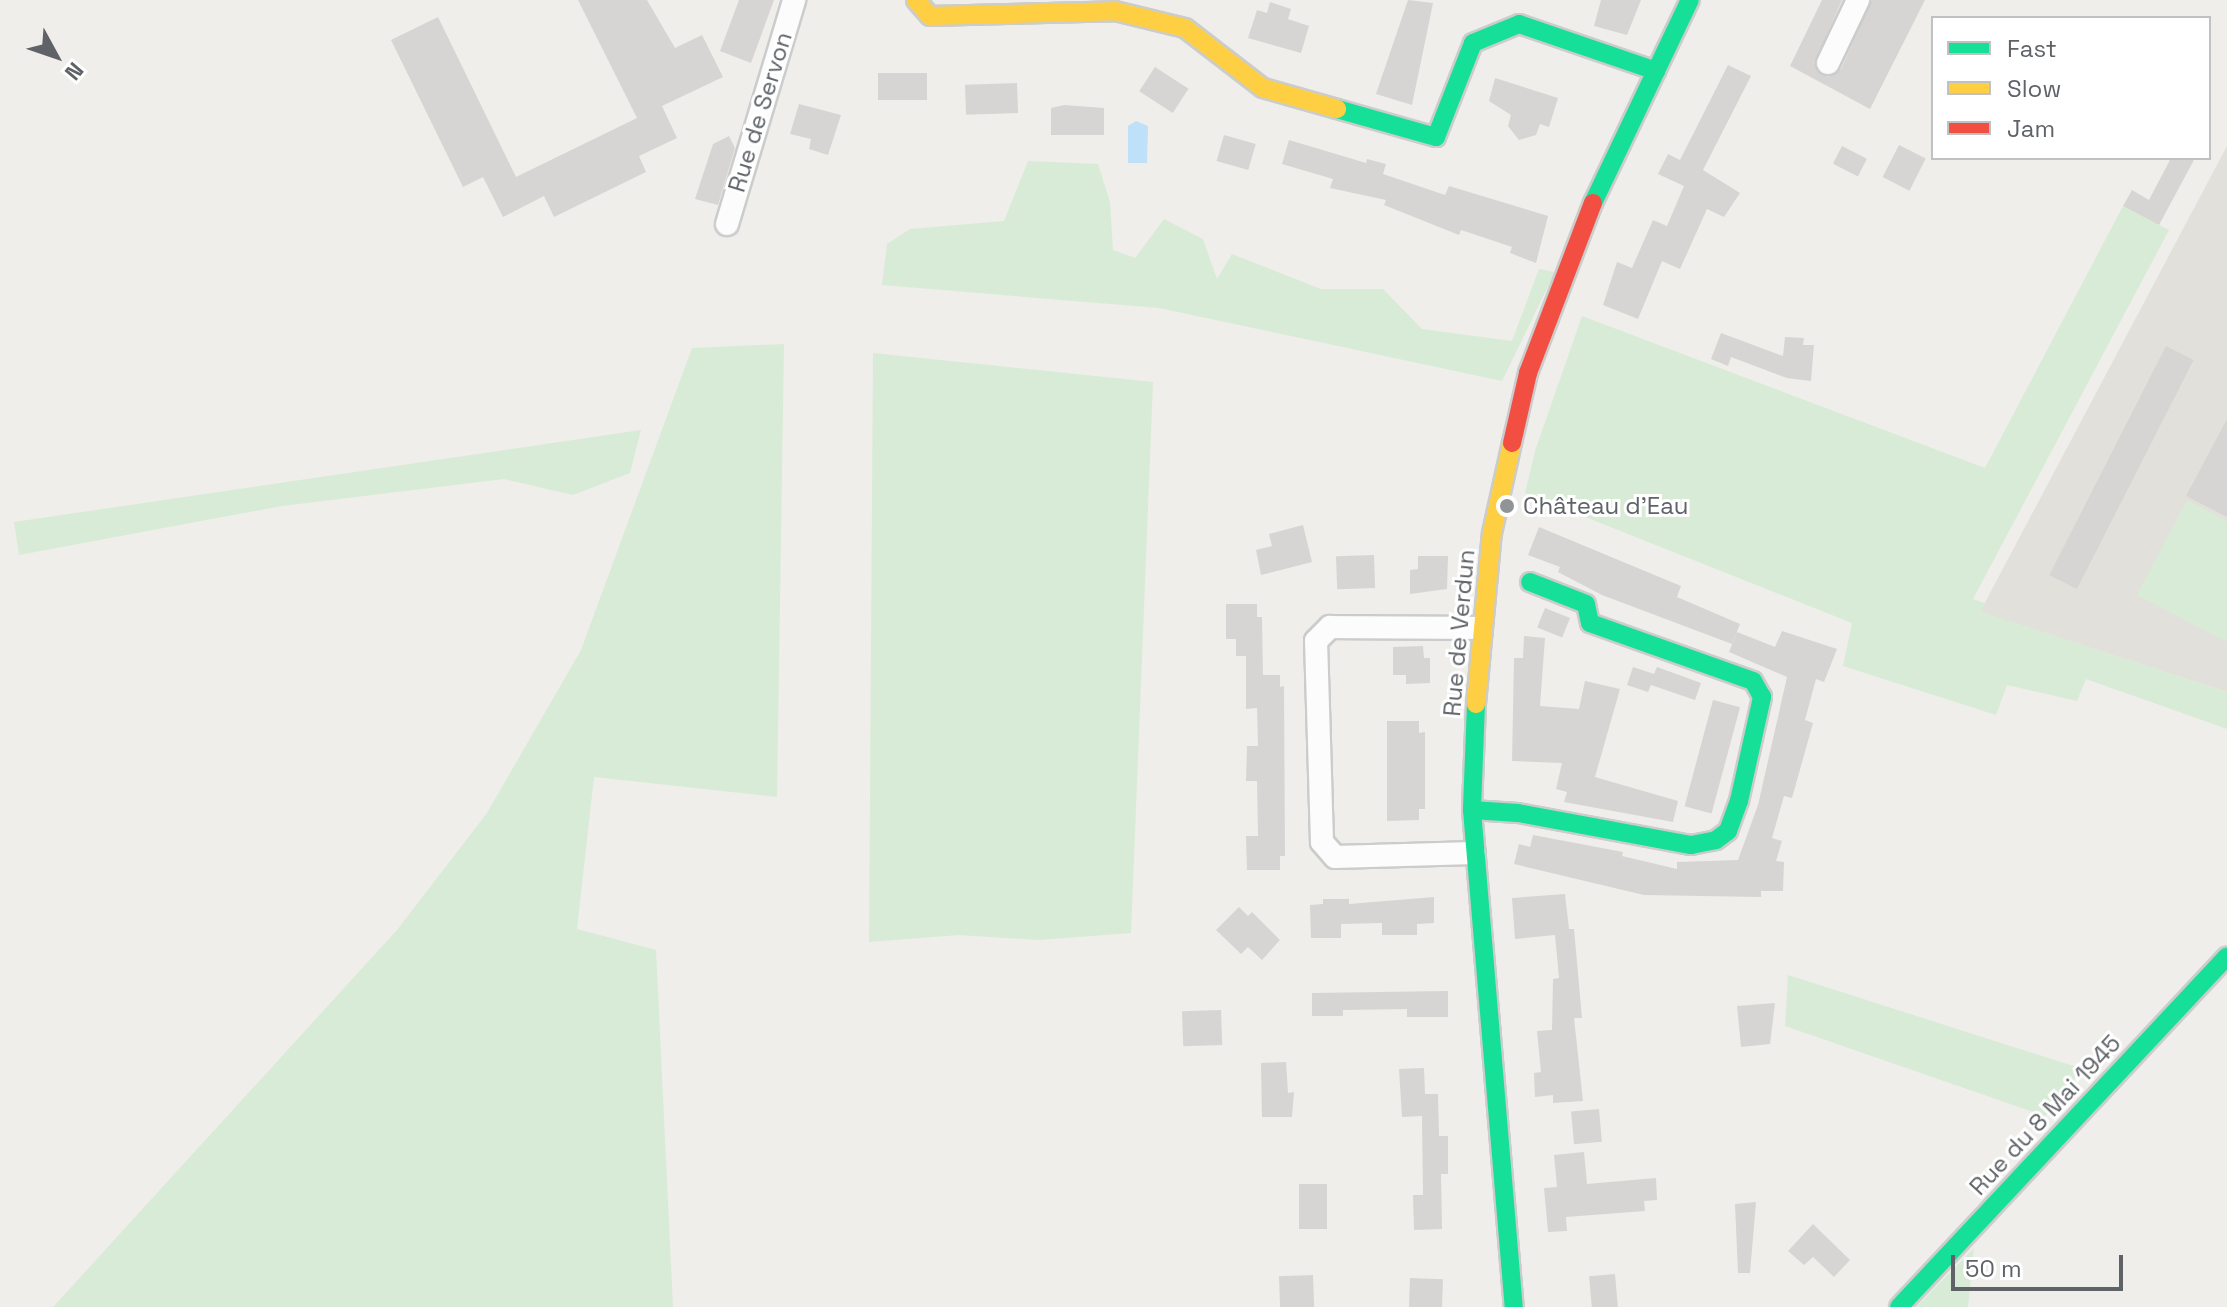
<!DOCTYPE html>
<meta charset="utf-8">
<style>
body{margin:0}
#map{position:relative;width:2227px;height:1307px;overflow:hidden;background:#efeeea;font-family:"Space Grotesk",sans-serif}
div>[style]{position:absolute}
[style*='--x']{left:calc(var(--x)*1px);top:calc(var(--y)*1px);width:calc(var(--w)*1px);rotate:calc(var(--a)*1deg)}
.education>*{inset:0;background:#e2e0da}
.green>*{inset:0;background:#d8ebd6}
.water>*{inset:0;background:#bfe0f9}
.building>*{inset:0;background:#d6d5d3;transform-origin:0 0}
.roads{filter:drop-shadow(2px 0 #cbcccc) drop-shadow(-2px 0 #cbcccc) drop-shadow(0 2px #cbcccc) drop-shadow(0 -2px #cbcccc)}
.street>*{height:22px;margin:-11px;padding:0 11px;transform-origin:11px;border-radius:11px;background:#fdfcfc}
.fast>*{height:18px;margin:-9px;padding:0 9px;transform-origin:9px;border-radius:9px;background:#16e098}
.slow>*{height:18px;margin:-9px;padding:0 9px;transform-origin:9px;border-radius:9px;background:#ffcf43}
.jam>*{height:18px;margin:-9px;padding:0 9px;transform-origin:9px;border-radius:9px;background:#f24e42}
.dots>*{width:22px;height:22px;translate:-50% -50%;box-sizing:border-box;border:4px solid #fff;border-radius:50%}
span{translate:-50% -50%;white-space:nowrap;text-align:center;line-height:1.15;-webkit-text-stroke:6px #fff;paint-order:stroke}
.street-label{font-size:24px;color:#5f6368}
.poi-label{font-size:24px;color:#5f6368}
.left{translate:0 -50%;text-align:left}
.legend{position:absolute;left:1931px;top:16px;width:280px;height:144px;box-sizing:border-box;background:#fff;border:2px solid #bfc1c3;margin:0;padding:10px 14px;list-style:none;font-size:24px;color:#5f6368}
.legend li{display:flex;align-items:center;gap:16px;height:40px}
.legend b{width:40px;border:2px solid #bfc1c3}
.north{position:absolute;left:16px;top:16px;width:80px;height:80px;-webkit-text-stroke:6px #fff;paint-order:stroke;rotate:130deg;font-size:22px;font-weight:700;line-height:32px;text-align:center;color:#5f6368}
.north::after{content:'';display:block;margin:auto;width:28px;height:36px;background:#5f6368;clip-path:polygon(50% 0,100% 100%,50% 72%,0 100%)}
.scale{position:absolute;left:1951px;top:1255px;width:172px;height:36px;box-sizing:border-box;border:4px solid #5f6368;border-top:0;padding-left:10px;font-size:24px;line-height:28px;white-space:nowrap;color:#5f6368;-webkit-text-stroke:6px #fff;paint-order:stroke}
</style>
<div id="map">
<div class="education">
<div style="clip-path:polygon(2227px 146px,2227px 692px,1980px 612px)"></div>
</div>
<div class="green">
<div style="clip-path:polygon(1028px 161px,1098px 164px,1110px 202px,1113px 250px,1135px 258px,1164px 219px,1203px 239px,1217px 279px,1232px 254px,1321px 289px,1383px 289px,1422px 329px,1512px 341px,1539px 269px,1555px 272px,1502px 381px,1159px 308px,882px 285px,887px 244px,910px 229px,1004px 221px)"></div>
<div style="clip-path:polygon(2123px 206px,2169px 230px,1973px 599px,1985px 603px,1981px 612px,2227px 692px,2227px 729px,2086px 679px,2077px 701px,2007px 685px,1996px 715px,1843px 666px,1852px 623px,1525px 493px,1535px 451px,1582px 316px,1985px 468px)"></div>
<div style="clip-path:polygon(784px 344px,777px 797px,594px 777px,577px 929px,656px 950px,673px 1307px,53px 1307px,397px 930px,487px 813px,581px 650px,692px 348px)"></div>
<div style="clip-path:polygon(873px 353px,1153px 382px,1131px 933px,1039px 940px,959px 935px,869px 942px)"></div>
<div style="clip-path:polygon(641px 430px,630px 473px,573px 495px,504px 479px,282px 506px,19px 555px,14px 522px)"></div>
<div style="clip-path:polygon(2187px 500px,2227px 521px,2227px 642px,2137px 595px)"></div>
<div style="clip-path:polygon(1788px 975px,2083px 1069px,2045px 1116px,1785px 1026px)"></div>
<div style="clip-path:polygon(1974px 1248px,1968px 1307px,1916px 1307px)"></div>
</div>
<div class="water">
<div style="clip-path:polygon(1136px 121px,1148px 126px,1147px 163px,1128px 163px,1128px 126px)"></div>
</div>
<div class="building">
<div style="clip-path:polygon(578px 0,647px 0,675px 48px,702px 35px,723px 77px,662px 106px,677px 138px,639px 156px,646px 172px,554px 217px,544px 196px,503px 217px,483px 177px,463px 187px,391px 40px,438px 17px,516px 177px,637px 118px)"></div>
<div style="clip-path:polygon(739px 0,774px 0,751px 63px,720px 51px)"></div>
<div style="clip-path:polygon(1408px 0,1433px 3px,1412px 105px,1376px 94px)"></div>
<div style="clip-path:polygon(1601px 0,1641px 0,1627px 35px,1594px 26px)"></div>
<div style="clip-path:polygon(1822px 0,1842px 0,1814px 63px,1828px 77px,1841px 69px,1872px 0,1925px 0,1870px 109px,1790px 66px)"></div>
<div style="clip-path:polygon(1270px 2px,1291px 9px,1288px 19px,1309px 26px,1301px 53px,1248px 38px,1257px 10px,1267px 13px)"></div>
<div style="clip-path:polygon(1728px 65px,1751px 76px,1703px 170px,1740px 193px,1724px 217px,1707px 209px,1680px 269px,1662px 261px,1638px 319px,1603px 305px,1617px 262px,1632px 268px,1653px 220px,1667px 226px,1684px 186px,1658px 174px,1668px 154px,1680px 160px)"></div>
<div style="left:1155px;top:67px;width:40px;height:29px;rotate:33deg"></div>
<div style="left:878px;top:73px;width:49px;height:27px"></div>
<div style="clip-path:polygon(1495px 78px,1558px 98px,1549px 127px,1540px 124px,1536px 135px,1519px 140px,1508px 126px,1511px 115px,1489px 101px)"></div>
<div style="left:1017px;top:83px;width:30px;height:52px;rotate:88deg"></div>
<div style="clip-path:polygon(799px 104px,841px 115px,828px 155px,809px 149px,811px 139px,790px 134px)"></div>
<div style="clip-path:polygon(1064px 105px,1104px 108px,1104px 135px,1051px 135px,1051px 108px)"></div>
<div style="left:1224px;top:135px;width:33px;height:27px;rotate:16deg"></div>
<div style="clip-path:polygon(729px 136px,735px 148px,718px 205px,695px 199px,713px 144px)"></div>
<div style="clip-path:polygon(1289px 140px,1366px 163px,1367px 159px,1386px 164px,1383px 174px,1445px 195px,1449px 186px,1548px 216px,1536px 263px,1510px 253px,1512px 247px,1461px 230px,1459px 235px,1384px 205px,1386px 200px,1330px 188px,1333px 179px,1282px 164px)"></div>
<div style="left:1899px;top:145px;width:30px;height:36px;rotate:27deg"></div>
<div style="left:1842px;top:146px;width:28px;height:20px;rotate:27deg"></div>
<div style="clip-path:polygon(2171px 158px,2195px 158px,2159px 225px,2123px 206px,2132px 190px,2149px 200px)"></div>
<div style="clip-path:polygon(1721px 333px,1783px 356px,1785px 337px,1804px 338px,1803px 345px,1814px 345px,1811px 381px,1787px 378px,1731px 357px,1728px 366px,1711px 359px)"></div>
<div style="left:2166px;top:346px;width:31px;height:257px;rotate:27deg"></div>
<div style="clip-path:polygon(2227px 419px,2227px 517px,2186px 496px)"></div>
<div style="clip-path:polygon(1303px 525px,1312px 562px,1261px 575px,1256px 550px,1272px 546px,1269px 534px)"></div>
<div style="clip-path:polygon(1539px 527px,1681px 586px,1677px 597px,1740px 624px,1732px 644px,1602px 595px,1558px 572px,1560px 567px,1528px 555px)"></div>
<div style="left:1374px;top:555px;width:33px;height:38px;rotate:88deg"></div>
<div style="clip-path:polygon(1418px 556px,1448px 556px,1447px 589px,1410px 594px,1410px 570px,1418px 569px)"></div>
<div style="clip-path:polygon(1226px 604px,1257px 604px,1257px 617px,1262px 617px,1263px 675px,1280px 675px,1280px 687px,1284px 686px,1285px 856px,1280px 856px,1280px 870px,1247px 870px,1246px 836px,1258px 836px,1257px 781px,1246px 781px,1247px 746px,1258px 746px,1257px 708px,1246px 709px,1246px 656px,1236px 656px,1236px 639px,1226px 639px)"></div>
<div style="left:1545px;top:608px;width:27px;height:21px;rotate:22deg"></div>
<div style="clip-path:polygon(1782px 631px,1837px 649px,1824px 682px,1816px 679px,1805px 720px,1813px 723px,1792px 798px,1784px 796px,1772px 838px,1782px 841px,1776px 861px,1784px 862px,1783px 891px,1761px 891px,1761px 897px,1644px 895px,1514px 864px,1519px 844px,1530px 847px,1533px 835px,1623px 852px,1622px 856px,1677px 869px,1677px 862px,1738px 860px,1758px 805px,1787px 677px,1729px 652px,1737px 632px,1775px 647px)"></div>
<div style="clip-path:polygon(1524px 636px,1545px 638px,1540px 706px,1579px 709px,1585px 681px,1620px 689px,1595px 777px,1678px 801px,1673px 822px,1564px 802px,1567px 792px,1556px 789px,1562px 763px,1512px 761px,1514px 658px,1523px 658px)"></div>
<div style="clip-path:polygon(1423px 646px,1424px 658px,1430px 658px,1430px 683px,1406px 684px,1406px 675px,1393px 675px,1393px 647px)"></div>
<div style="clip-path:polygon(1633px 667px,1654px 674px,1657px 667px,1701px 683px,1695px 700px,1651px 685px,1648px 692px,1627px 685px)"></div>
<div style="left:1713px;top:700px;width:28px;height:110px;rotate:15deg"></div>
<div style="clip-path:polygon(1387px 721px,1419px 721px,1419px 733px,1425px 732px,1425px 809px,1419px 809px,1419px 820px,1387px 821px)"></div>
<div style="clip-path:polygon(1565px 894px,1569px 929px,1574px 929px,1582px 1018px,1574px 1018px,1583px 1101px,1553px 1103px,1553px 1095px,1535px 1097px,1534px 1073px,1541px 1072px,1537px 1031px,1552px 1030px,1553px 979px,1559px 978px,1555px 935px,1515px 939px,1512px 898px)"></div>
<div style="clip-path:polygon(1434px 897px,1434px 923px,1417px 924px,1417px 935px,1382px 935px,1382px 923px,1341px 924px,1341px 938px,1311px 938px,1310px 905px,1323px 904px,1323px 899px,1349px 899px,1349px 904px)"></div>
<div style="clip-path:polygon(1239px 907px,1248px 916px,1252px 912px,1280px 940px,1262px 960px,1248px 947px,1241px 954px,1216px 930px)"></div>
<div style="clip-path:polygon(1448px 991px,1448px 1017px,1407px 1017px,1407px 1009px,1343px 1010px,1343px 1016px,1312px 1016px,1312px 993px)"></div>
<div style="clip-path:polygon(1775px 1003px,1770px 1044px,1741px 1047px,1737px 1006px)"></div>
<div style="left:1221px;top:1010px;width:35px;height:39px;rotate:88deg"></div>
<div style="clip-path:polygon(1286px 1062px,1288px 1093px,1294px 1092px,1292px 1117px,1262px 1117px,1261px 1063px)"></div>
<div style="clip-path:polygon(1424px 1068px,1425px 1094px,1438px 1094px,1439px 1136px,1448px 1136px,1448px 1174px,1441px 1174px,1442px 1229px,1414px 1230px,1413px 1195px,1423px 1195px,1422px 1116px,1402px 1117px,1399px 1069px)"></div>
<div style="left:1599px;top:1109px;width:33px;height:28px;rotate:85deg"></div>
<div style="clip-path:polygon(1584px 1152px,1587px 1184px,1656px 1178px,1657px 1200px,1644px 1201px,1645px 1211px,1566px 1217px,1567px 1231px,1548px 1232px,1544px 1188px,1557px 1187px,1554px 1155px)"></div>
<div style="left:1327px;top:1184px;width:45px;height:28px;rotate:90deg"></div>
<div style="clip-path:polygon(1756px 1202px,1750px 1273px,1738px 1273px,1735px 1204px)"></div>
<div style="clip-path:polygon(1813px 1224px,1850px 1260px,1834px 1277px,1813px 1257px,1804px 1265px,1788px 1251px)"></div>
<div style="left:1615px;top:1274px;width:33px;height:26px;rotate:85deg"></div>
<div style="left:1313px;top:1275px;width:32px;height:34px;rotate:88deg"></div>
<div style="left:1410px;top:1278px;width:33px;height:29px;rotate:2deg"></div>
</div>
<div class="roads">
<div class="street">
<div style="--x:1828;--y:63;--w:70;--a:-64.5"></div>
<div style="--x:727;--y:224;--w:234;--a:-73.3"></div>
<div style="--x:1474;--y:853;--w:139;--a:178.4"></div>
<div style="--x:1335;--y:857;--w:20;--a:-131"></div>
<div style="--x:1322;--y:842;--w:201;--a:-91.7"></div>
<div style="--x:1316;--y:641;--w:20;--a:-45"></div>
<div style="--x:1330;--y:627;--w:150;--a:0.4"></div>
</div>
<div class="fast">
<div style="--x:1337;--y:109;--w:103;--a:15.8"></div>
<div style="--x:1436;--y:137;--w:101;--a:-68.5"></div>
<div style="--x:1473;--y:43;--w:50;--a:-22.4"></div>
<div style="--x:1519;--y:24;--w:145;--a:18.9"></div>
<div style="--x:1593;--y:203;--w:225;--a:-64.5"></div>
<div style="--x:1476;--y:704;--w:106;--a:92.2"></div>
<div style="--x:1472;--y:810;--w:499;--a:85.2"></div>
<div style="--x:1472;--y:810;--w:46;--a:3.7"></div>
<div style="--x:1518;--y:813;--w:176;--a:10.5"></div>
<div style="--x:1691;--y:845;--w:25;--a:-11"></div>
<div style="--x:1716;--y:840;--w:15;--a:-37"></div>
<div style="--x:1728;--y:831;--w:32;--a:-70"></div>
<div style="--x:1739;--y:801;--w:107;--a:-77.5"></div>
<div style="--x:1762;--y:697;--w:18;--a:-119"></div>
<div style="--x:1753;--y:681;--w:173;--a:-160.4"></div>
<div style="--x:1590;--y:623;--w:19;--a:-102"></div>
<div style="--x:1586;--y:604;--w:60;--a:-158.6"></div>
<div style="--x:1899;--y:1307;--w:480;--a:-46.9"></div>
</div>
<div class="slow">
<div style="--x:916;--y:0;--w:21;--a:49"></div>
<div style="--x:930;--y:16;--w:185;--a:-1.5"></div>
<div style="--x:1115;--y:11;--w:72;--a:13.7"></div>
<div style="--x:1185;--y:28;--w:98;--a:37.6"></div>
<div style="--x:1263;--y:88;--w:77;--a:15.8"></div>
<div style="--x:1476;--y:704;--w:172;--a:-84.7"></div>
<div style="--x:1492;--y:533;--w:92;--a:-77.5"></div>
</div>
<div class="jam">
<div style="--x:1512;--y:443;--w:72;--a:-77.1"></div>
<div style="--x:1528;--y:373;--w:182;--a:-69.1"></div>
</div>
</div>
<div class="dots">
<div style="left:1507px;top:506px;background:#919496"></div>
</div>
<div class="street-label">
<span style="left:760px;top:112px;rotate:-73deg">Rue de Servon</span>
<span style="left:1459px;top:633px;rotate:-85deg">Rue de Verdun</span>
<span style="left:2045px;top:1115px;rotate:-47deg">Rue du 8 Mai 1945</span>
</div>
<div class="poi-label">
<span class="left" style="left:1523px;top:506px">Château d'Eau</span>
</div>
<ul class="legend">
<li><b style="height:10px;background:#16e098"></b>Fast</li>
<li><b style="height:10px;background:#ffcf43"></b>Slow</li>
<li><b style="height:10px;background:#f24e42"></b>Jam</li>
</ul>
<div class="north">N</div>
<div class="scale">50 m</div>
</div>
